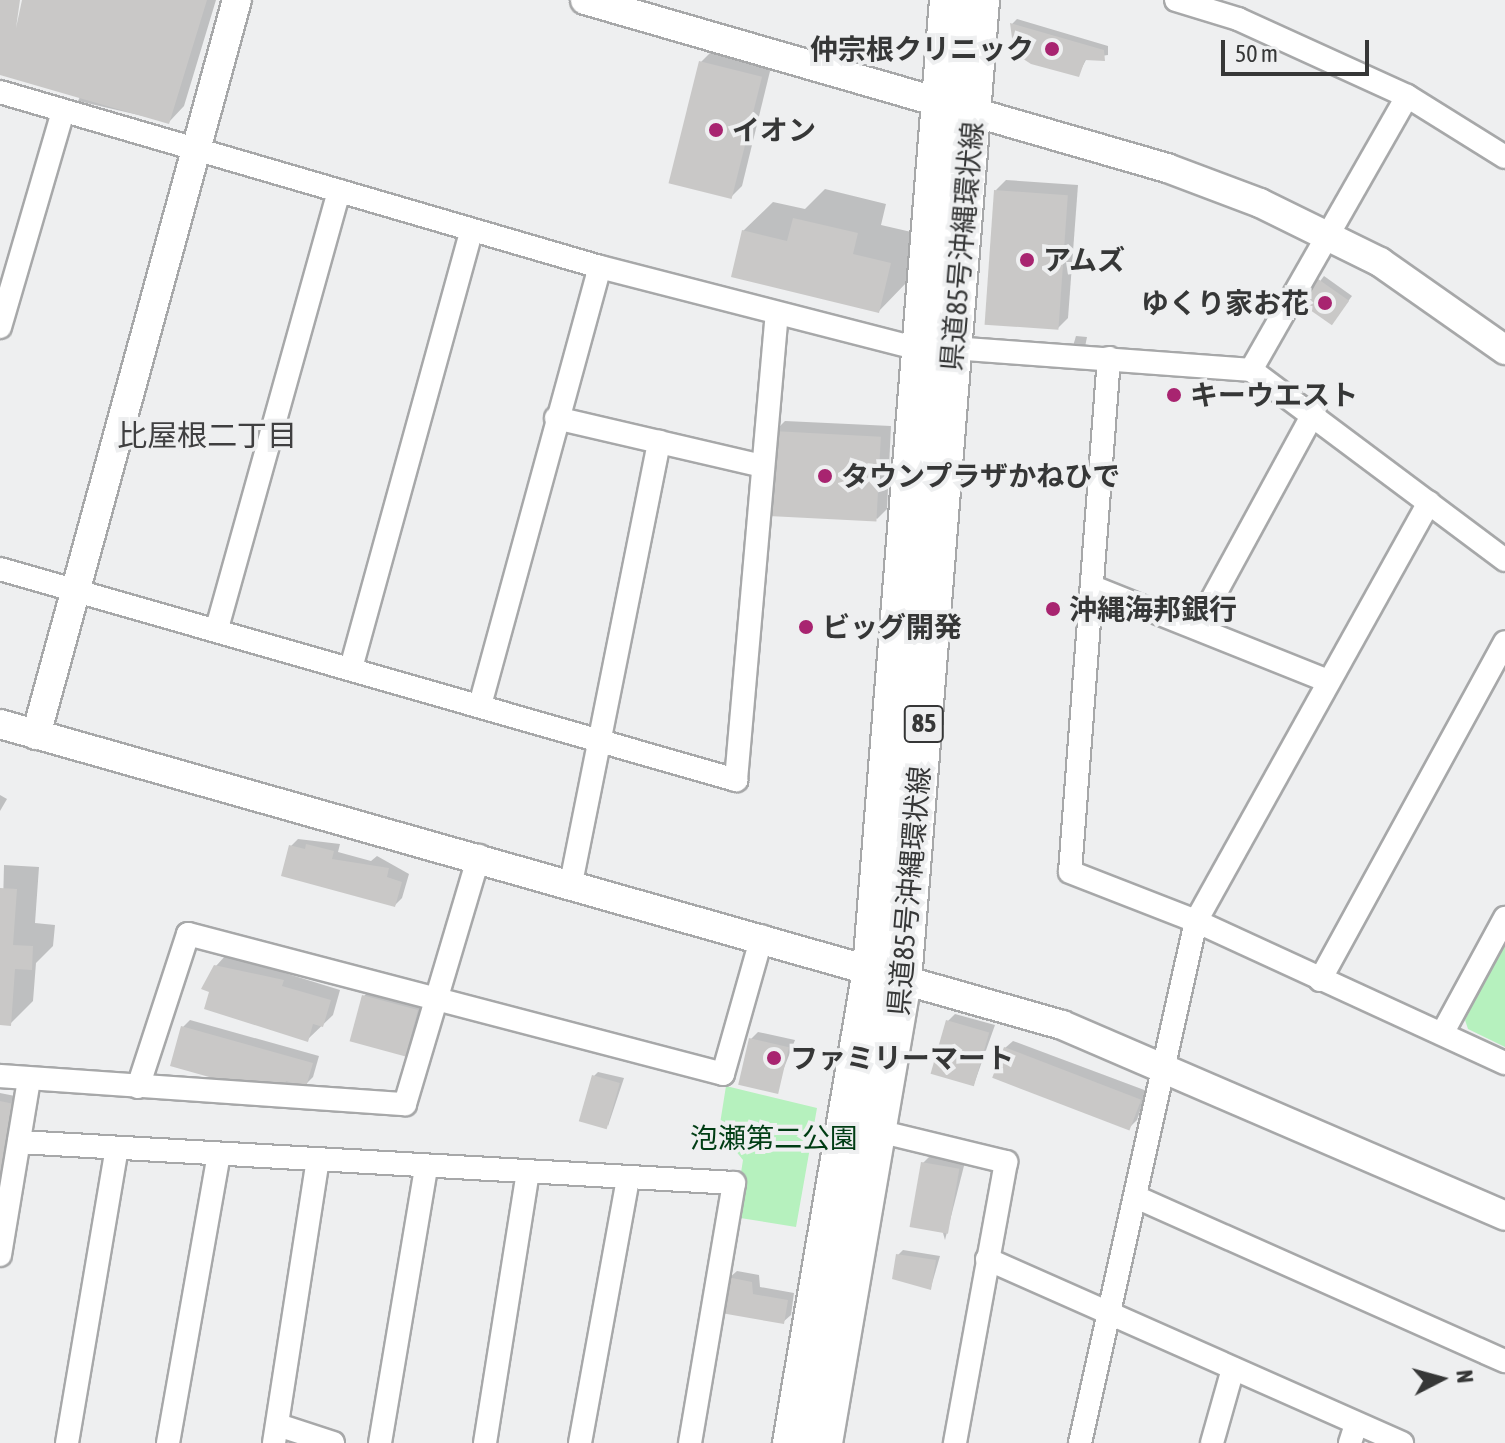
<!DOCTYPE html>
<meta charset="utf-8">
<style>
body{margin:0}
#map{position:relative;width:1505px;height:1443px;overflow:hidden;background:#eeeff0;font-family:"Asap Condensed","Noto Sans JP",sans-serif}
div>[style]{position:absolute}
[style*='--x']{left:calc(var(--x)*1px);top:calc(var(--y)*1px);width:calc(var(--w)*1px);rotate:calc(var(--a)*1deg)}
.green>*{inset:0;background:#b6f1be}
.shadow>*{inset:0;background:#0003}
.building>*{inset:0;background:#c9c8c7;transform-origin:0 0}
.roads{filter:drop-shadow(2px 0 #a7a8a9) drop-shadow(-2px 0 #a7a8a9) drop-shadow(0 2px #a7a8a9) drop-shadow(0 -2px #a7a8a9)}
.minor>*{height:22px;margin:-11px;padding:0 11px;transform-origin:11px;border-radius:11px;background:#fff}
.tertiary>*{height:28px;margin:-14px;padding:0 14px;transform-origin:14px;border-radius:14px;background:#fff}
.primary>*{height:36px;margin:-18px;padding:0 18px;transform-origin:18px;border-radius:18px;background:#fff}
.dots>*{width:22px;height:22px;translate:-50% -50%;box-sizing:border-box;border:4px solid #eeeff0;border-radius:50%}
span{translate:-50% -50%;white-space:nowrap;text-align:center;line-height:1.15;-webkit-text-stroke:8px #eeeff0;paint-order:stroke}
.shield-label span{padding:2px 6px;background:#eeeff0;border:2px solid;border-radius:6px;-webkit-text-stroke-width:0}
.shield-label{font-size:26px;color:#363737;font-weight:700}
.poi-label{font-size:28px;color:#363737;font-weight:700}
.right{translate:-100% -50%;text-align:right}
.left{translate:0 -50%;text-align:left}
.street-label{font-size:28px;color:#363737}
.park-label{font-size:28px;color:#003d14}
.neighbourhood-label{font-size:30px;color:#3f3f40}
.north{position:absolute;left:1401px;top:1339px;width:80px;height:80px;-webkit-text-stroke:6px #eeeff0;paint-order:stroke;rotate:84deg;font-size:22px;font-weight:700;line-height:32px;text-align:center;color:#363737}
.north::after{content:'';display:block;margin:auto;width:28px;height:36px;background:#363737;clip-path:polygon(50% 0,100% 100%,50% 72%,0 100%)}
.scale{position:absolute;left:1221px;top:40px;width:148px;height:36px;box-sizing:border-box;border:4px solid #363737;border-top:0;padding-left:10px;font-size:24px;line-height:28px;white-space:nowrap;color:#363737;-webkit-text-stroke:6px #eeeff0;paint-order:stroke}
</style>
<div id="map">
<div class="green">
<div style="clip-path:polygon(1505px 941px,1505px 1047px,1468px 1029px,1465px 1020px)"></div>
<div style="clip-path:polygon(726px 1086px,817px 1108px,796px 1227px,734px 1217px,743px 1160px,719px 1130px)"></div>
</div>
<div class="shadow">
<div style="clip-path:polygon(0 0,19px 0,10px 29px,17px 31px,24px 0,216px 0,184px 106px,169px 122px,78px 101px,82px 93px,0 71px)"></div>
<div style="clip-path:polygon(1017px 19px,1108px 46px,1108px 55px,1087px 58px,1078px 75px,1012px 24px)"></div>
<div style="clip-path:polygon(711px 52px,771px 67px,742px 186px,732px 196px,701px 62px)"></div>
<div style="clip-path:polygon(1006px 180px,1078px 185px,1068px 318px,1058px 328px,996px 190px)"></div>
<div style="clip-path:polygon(825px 189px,886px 204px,881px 225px,920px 234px,908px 281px,879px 311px,743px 231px,773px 202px,805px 209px)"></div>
<div style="clip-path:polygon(1324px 276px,1352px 296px,1335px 319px,1303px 304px)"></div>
<div style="clip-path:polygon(1087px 337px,1085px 347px,1073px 346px,1076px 336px)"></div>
<div style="clip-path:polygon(785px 421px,891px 426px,887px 509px,877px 519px,775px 431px)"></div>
<div style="clip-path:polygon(0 795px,7px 799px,0 811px)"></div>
<div style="clip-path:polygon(298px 839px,340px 844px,338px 852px,371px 861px,377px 856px,409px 874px,402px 898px,395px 905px,291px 846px)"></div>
<div style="clip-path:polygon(4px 865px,39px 867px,35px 923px,55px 925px,53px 946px,36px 963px,33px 1001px,10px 1024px,0 1023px)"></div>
<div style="clip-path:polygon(226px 955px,340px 990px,333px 1015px,307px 1040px,216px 966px)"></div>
<div style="clip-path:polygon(371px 989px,425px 1003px,406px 1054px,364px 996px)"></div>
<div style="clip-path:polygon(955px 1014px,995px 1025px,974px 1084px,948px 1021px)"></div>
<div style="clip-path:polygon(190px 1020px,319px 1056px,313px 1077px,305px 1085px,253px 1087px,183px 1027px)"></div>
<div style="clip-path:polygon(758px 1032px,795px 1040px,774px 1093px,751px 1039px)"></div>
<div style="clip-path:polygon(1013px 1041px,1147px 1091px,1137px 1120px,1130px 1127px,1005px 1048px)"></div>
<div style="clip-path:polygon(598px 1072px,624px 1078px,608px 1126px,594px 1076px)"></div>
<div style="clip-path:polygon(0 1093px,20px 1097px,0 1190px)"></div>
<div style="clip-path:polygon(930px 1156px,965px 1162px,945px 1240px,923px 1163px)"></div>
<div style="clip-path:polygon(903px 1250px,940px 1256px,931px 1287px,898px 1255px)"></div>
<div style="clip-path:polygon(737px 1271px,759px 1275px,760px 1287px,794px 1293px,791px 1315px,783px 1322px,729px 1278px)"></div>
</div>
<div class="building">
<div style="clip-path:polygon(0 0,20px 0,16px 28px,22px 0,207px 0,169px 124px,0 75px)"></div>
<div style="clip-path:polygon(1010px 23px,1104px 50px,1105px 61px,1085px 60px,1079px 77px,1031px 64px,1014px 53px)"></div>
<div style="left:699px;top:61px;width:65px;height:126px;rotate:14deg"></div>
<div style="left:994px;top:190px;width:74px;height:135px;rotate:4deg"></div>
<div style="clip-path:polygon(793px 218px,858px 233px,853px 254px,891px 263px,879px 313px,731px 277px,742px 230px,787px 241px)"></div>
<div style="left:1318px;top:279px;width:38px;height:30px;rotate:35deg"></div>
<div style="left:773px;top:431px;width:108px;height:85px;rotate:3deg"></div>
<div style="clip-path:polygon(306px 844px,334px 851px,332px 859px,389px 868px,387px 877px,402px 882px,395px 907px,281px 876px,289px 845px,305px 849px)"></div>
<div style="clip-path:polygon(0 888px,17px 889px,13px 945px,33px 946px,32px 970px,15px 969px,11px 1026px,0 1025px)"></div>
<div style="clip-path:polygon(214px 965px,284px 980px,282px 986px,331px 1000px,323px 1027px,313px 1024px,308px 1042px,204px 1009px,209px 992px,201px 989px)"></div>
<div style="left:362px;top:995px;width:58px;height:48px;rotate:15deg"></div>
<div style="left:946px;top:1020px;width:45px;height:56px;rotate:16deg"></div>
<div style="clip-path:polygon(181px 1026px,313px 1063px,306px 1087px,286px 1081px,284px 1089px,252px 1089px,170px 1066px)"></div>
<div style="left:749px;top:1038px;width:41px;height:48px;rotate:13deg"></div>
<div style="left:1004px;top:1047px;width:147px;height:33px;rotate:21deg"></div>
<div style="left:592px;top:1075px;width:29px;height:48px;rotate:16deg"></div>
<div style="clip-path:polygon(0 1101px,14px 1104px,2px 1176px,0 1176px)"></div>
<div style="left:921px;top:1162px;width:39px;height:66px;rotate:10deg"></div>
<div style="clip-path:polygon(896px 1254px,936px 1260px,931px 1290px,892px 1279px)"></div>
<div style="clip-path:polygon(727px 1277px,752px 1282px,753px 1294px,788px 1300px,784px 1324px,721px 1313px)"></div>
</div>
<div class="roads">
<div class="minor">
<div style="--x:1176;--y:0;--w:65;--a:17"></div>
<div style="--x:1238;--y:19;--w:186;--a:24.5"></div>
<div style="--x:1407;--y:96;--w:115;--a:31.9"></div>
<div style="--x:0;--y:92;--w:625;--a:16.26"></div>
<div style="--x:600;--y:267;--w:330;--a:14.4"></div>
<div style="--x:0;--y:327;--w:224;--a:-73.7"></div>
<div style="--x:953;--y:348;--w:299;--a:4.2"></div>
<div style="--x:1251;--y:370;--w:317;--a:36.8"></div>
<div style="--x:1109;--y:358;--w:515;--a:94.34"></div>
<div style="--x:1070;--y:872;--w:135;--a:21.3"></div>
<div style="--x:1196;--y:921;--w:340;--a:24.7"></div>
<div style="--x:1251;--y:370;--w:315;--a:-60.3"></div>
<div style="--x:556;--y:418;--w:207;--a:13.1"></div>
<div style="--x:0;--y:569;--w:766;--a:16"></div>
<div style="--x:736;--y:780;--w:467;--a:-85"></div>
<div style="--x:1093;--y:587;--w:250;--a:21.8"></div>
<div style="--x:1198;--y:625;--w:243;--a:-61.4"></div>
<div style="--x:217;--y:628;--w:454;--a:-74.4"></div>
<div style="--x:351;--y:668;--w:454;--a:-74.6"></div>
<div style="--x:480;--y:705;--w:454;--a:-74.7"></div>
<div style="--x:571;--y:883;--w:450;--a:-78.7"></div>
<div style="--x:1320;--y:980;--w:385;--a:-61.3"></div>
<div style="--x:1443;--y:1032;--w:130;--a:-61.5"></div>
<div style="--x:0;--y:1076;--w:406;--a:4"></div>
<div style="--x:405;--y:1104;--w:259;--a:-73.4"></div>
<div style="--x:138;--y:1087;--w:161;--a:-71.9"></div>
<div style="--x:188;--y:934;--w:553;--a:14.66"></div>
<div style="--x:723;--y:1074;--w:143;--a:-74.2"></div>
<div style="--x:878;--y:1131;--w:132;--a:13.6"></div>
<div style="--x:1006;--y:1162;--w:286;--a:100.3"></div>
<div style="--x:19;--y:1142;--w:716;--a:3.28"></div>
<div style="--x:734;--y:1183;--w:264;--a:99.6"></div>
<div style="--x:1136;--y:1197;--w:404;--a:24"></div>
<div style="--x:0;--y:1255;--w:177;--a:-80.6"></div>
<div style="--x:987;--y:1259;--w:454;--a:23.9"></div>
<div style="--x:278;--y:1425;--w:58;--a:18.1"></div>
<div style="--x:67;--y:1443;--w:299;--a:-80.4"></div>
<div style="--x:168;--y:1443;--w:293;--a:-80"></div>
<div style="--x:274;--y:1443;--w:286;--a:-81.2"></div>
<div style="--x:380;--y:1443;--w:280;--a:-80.5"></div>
<div style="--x:485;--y:1443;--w:274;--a:-81"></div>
<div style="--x:580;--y:1443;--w:269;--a:-79.7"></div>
<div style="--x:1080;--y:1443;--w:535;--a:-77.47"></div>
<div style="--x:1196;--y:921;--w:479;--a:-60.9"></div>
<div style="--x:1212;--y:1443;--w:77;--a:-74.2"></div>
<div style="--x:1350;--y:1443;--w:20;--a:-72"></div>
</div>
<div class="tertiary">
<div style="--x:585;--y:0;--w:606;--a:16.1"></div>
<div style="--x:1167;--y:168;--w:99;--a:20.6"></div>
<div style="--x:1260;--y:203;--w:134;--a:26.2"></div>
<div style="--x:1380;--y:262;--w:153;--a:35.1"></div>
<div style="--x:0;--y:724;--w:1104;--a:15.82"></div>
<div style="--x:1062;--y:1025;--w:482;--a:23.3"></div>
<div style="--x:36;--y:735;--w:762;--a:-74.71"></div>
</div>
<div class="primary">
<div style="--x:791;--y:1443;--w:480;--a:-80.4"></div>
<div style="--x:871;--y:970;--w:973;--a:-85.46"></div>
<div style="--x:824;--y:1443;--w:470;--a:-80.3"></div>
<div style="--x:903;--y:980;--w:983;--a:-85.45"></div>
</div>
</div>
<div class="dots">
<div style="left:1052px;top:49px;background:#a82470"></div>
<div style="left:716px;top:130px;background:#a82470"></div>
<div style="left:1027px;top:260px;background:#a82470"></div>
<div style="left:1325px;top:303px;background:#a82470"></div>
<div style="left:1174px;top:395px;background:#a82470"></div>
<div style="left:825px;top:476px;background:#a82470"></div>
<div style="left:1053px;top:609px;background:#a82470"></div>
<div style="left:806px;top:627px;background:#a82470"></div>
<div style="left:774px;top:1058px;background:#a82470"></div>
</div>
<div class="shield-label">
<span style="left:924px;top:724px">85</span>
</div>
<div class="poi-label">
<span class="right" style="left:1034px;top:49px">仲宗根クリニック</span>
<span class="left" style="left:732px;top:130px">イオン</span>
<span class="left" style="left:1043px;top:260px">アムズ</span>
<span class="right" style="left:1309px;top:303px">ゆくり家お花</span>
<span class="left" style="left:1190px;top:395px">キーウエスト</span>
<span class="left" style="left:841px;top:476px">タウンプラザかねひで</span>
<span class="left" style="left:1069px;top:609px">沖縄海邦銀行</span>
<span class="left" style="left:822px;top:627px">ビッグ開発</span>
<span class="left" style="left:790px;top:1058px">ファミリーマート</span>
</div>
<div class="street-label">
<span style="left:962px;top:246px;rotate:-85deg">県道85号沖縄環状線</span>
<span style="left:909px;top:891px;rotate:-85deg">県道85号沖縄環状線</span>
</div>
<div class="park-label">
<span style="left:774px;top:1138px">泡瀬第二公園</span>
</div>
<div class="neighbourhood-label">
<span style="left:207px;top:435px">比屋根二丁目</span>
</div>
<div class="north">N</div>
<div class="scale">50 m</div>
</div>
